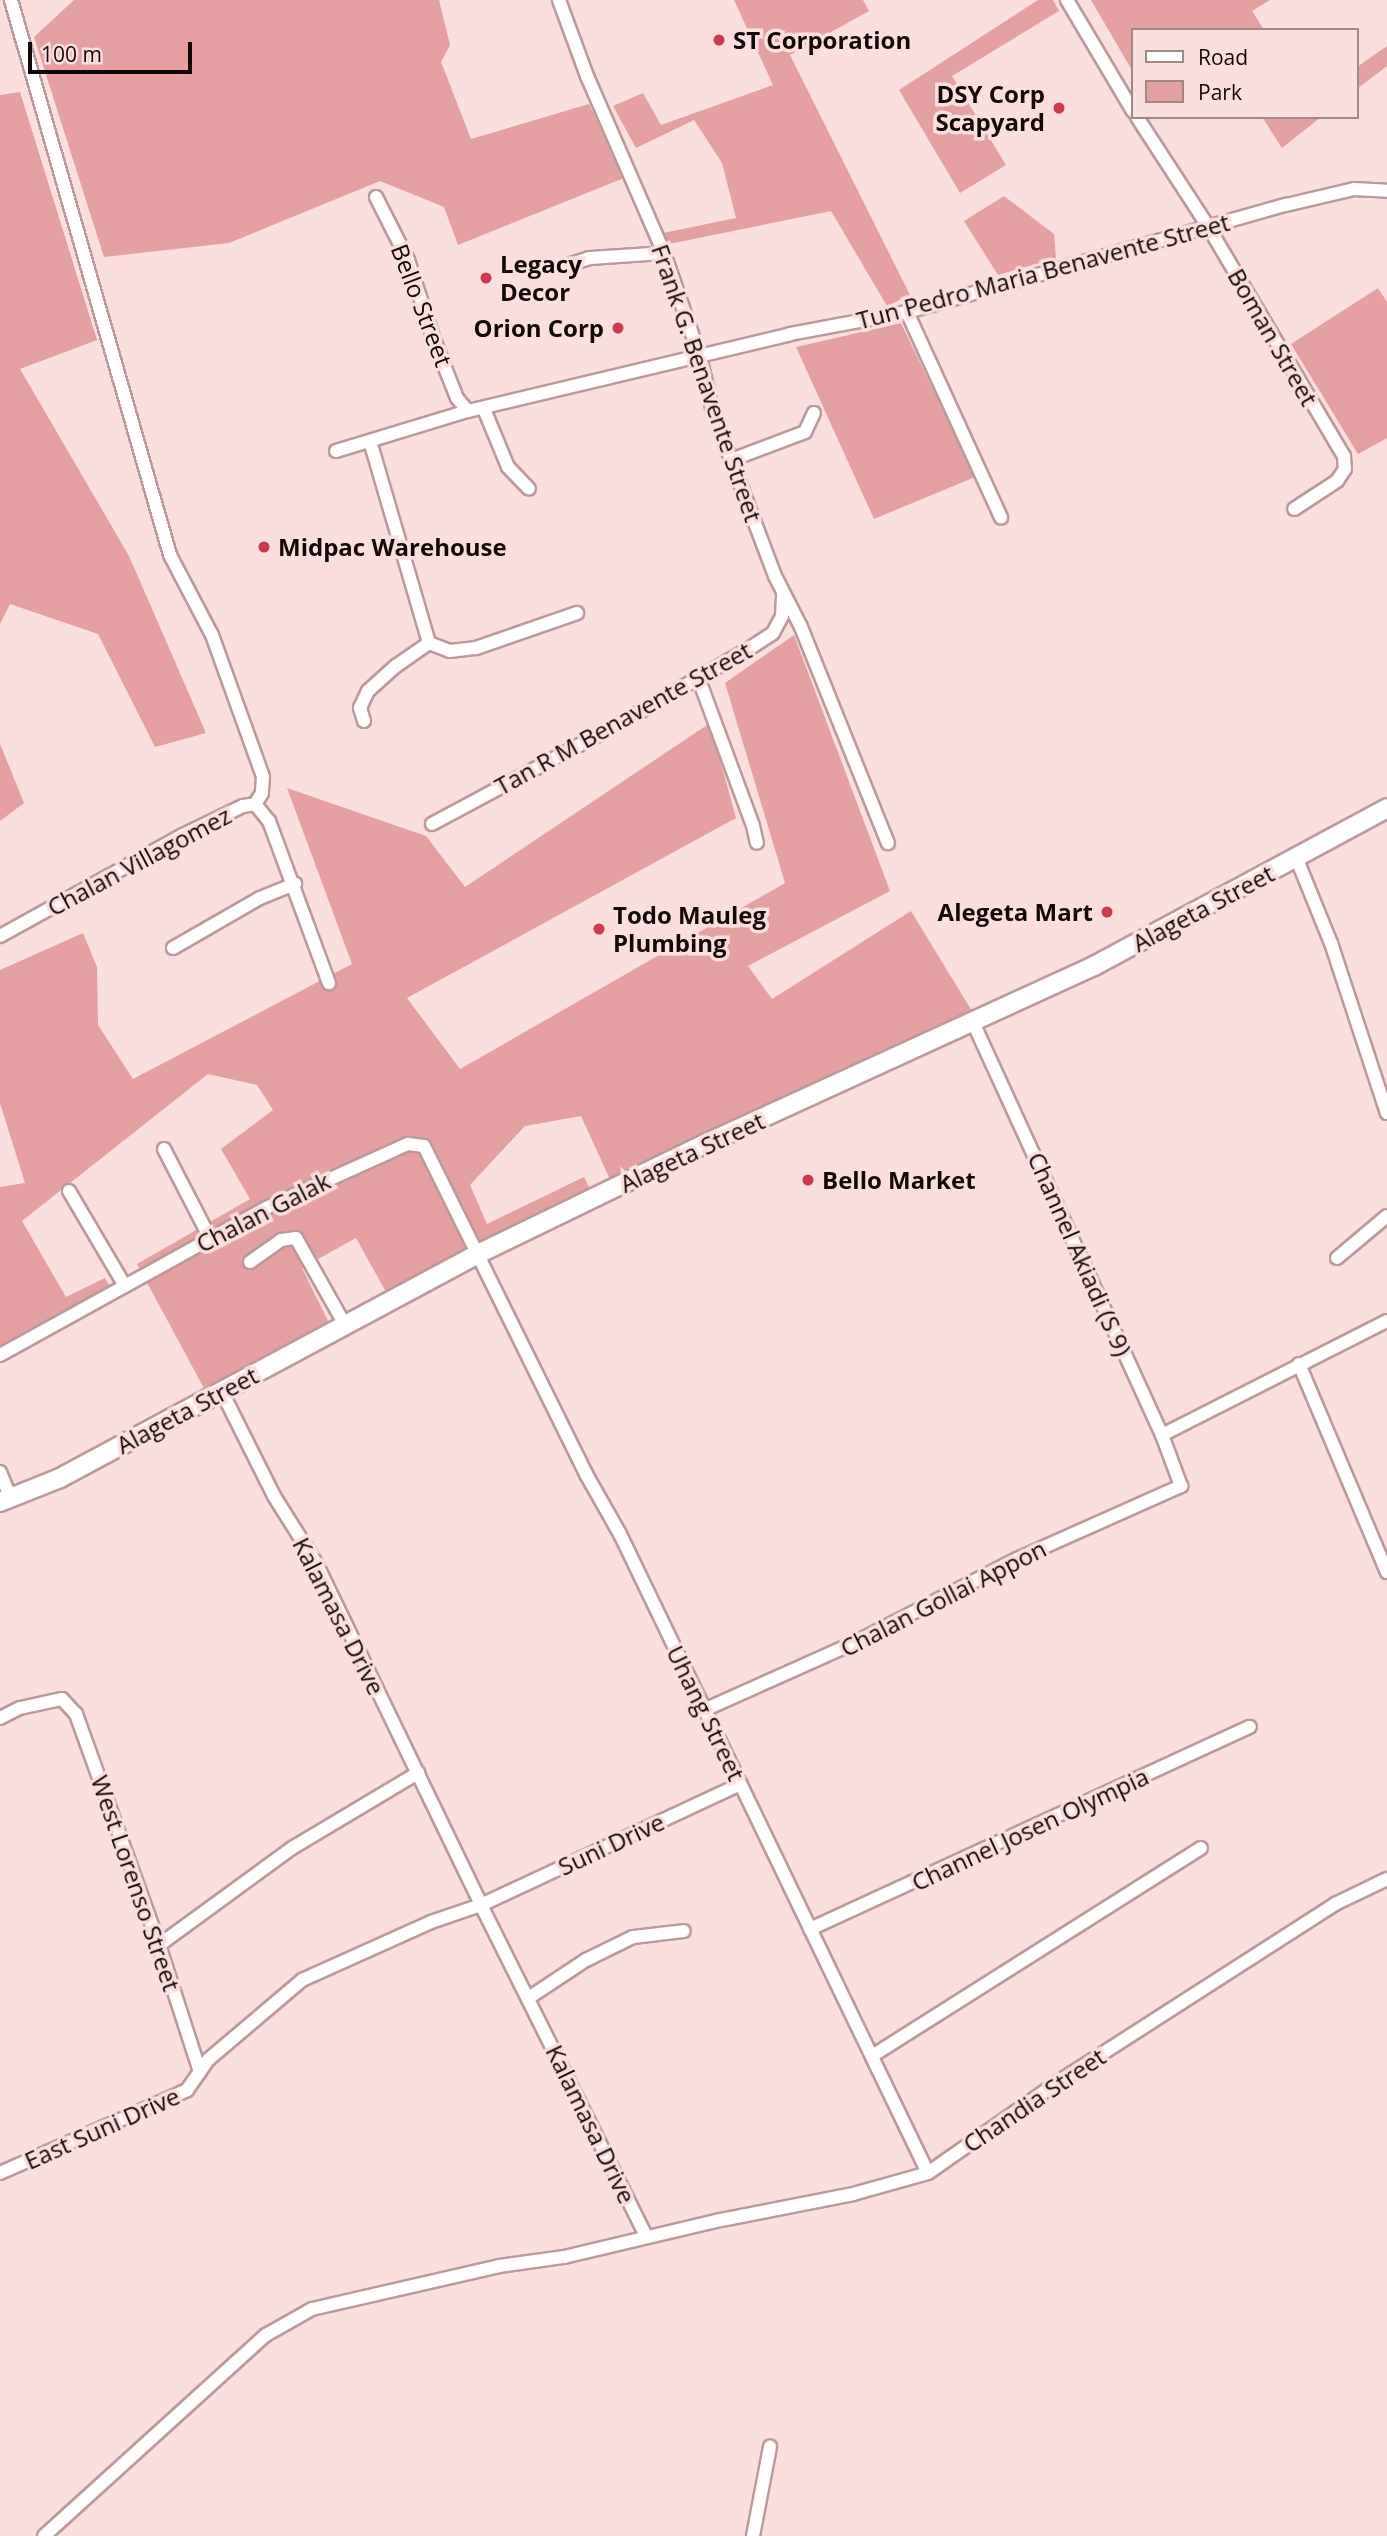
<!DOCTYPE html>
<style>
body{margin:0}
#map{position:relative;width:1387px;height:2536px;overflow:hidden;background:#fbdede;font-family:"Open Sans",sans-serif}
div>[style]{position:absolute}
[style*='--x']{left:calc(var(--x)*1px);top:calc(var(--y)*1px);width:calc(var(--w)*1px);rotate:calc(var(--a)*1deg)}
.green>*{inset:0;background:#e5a0a2}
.roads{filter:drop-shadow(2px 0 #bc9a9b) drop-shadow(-2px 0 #bc9a9b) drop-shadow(0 2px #bc9a9b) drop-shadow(0 -2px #bc9a9b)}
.minor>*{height:12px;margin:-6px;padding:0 6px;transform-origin:6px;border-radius:6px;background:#fff}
.secondary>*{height:18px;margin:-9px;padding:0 9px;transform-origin:9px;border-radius:9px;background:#fff}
.dots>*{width:19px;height:19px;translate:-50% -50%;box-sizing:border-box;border:4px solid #fbdede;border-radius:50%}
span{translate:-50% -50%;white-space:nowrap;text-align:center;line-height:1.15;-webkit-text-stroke:7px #fbdede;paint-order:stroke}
.poi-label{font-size:24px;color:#130808;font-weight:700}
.left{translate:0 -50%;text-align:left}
.right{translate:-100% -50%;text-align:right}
.street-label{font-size:24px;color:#130808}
.legend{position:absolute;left:1131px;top:28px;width:228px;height:91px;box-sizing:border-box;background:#fbdede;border:2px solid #9e8888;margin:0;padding:9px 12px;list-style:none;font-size:21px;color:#130808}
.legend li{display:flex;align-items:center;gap:14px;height:35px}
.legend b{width:35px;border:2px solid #9e8888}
.scale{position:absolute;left:28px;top:42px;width:164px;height:32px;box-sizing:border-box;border:4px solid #130808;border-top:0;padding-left:9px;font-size:21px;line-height:24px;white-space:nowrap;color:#130808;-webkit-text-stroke:5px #fbdede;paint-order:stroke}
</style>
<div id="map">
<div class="green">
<div style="clip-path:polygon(74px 0,439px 0,450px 45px,441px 62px,471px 139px,589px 104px,624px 178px,458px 245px,444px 207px,380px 181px,229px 243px,104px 257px,34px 37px)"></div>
<div style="clip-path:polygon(734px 0,863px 0,869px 11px,790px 55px,910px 295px,887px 306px,831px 211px,669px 244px,663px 233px,736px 218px,722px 163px,694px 120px,636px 148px,613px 106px,643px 93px,661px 125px,773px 85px)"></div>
<div style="clip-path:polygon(1038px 0,1053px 0,1059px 11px,952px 76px,1006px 165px,960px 193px,899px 90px)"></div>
<div style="clip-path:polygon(1091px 0,1270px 0,1252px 11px,1264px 30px,1133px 30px,1133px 72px)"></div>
<div style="clip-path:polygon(1387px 46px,1387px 66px,1357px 89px,1357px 67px)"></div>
<div style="clip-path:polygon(20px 92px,97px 340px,20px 369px,129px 556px,206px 733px,155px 747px,98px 634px,10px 604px,0 624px,0 95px)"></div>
<div style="clip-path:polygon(1262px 117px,1321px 117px,1282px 148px)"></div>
<div style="clip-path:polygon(1004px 196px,1054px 234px,1056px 258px,998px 275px,964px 221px)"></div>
<div style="clip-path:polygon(1378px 288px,1387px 302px,1387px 438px,1358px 454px,1291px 344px)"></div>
<div style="clip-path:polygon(901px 323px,975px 477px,874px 519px,796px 347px)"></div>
<div style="clip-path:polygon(794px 635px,890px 891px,748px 966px,772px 999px,911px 911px,978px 1021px,613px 1186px,581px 1116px,525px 1126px,470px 1185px,487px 1224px,584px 1177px,591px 1191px,386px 1292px,356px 1238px,302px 1268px,330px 1325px,206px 1392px,137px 1264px,250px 1199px,221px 1149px,273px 1110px,257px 1085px,208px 1074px,22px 1221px,66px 1297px,105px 1278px,112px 1290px,0 1349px,0 1187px,25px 1183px,0 1103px,0 970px,83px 933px,97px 967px,98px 1025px,133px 1079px,352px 964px,287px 788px,426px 836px,465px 887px,710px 723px,736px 818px,407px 998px,460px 1069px,785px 883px,725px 683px)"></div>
<div style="clip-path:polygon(0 744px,24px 803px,0 821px)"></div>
</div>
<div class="roads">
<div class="minor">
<div style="--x:11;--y:0;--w:577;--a:74.01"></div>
<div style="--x:170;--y:555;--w:90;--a:62.3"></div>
<div style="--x:212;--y:635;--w:151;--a:70.2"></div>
<div style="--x:263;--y:777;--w:16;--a:94"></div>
<div style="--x:262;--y:793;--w:13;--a:122"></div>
<div style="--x:559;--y:0;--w:81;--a:69.8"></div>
<div style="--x:587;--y:76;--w:193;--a:66.5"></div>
<div style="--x:664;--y:253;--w:110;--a:70.9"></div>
<div style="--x:700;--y:357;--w:57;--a:76.7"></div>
<div style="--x:713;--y:412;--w:175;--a:69.3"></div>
<div style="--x:775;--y:576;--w:57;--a:63"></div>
<div style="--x:801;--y:627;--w:233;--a:68.1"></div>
<div style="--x:1067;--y:0;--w:129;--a:59.3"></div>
<div style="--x:1137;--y:117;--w:132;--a:57"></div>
<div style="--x:1209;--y:228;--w:265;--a:59.4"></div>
<div style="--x:1344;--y:456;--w:13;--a:86"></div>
<div style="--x:1345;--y:469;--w:14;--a:124"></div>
<div style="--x:1337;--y:481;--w:51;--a:146.9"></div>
<div style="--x:376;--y:197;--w:71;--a:63.1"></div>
<div style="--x:408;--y:260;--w:84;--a:72"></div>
<div style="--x:434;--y:340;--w:62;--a:68.4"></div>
<div style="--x:457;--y:398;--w:17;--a:50"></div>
<div style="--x:565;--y:266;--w:25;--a:-18"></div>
<div style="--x:589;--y:258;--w:75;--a:-3.8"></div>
<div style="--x:907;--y:312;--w:226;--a:65.4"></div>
<div style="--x:484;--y:409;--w:63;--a:67.5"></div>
<div style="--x:508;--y:467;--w:30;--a:46"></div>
<div style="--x:370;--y:441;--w:210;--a:73.7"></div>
<div style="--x:429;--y:643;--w:22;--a:21"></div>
<div style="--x:450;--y:651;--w:26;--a:-7"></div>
<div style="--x:476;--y:648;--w:107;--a:-19.1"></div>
<div style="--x:336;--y:451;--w:138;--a:-16.9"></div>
<div style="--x:468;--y:411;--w:331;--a:-13.4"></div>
<div style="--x:790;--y:334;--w:119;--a:-10.6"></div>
<div style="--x:907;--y:312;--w:394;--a:-15.8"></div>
<div style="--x:1286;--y:205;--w:70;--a:-13.2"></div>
<div style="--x:1354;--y:189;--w:33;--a:3"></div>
<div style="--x:731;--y:460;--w:79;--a:-20.7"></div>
<div style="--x:805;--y:432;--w:21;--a:-65"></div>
<div style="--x:698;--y:677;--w:159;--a:69.7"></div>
<div style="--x:753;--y:826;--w:17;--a:77"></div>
<div style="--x:364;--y:721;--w:14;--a:-107"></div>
<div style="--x:360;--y:708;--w:19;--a:-65"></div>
<div style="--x:368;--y:691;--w:38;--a:-42"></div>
<div style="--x:396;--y:666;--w:40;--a:-34.9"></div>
<div style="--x:432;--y:824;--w:210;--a:-28.2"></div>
<div style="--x:617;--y:725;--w:150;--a:-30"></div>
<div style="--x:747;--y:650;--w:31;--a:-33"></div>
<div style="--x:773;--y:633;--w:19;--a:-62"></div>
<div style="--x:782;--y:616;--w:22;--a:-87"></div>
<div style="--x:1296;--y:857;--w:93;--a:67.9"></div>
<div style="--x:1331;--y:943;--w:179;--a:71.8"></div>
<div style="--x:0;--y:936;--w:207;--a:-28.9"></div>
<div style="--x:181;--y:836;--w:69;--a:-25.8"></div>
<div style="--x:243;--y:806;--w:12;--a:-9"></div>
<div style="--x:255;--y:804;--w:22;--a:51"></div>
<div style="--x:269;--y:821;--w:173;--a:69.7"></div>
<div style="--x:173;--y:948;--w:100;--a:-29.9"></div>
<div style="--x:260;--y:898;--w:38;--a:-22"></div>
<div style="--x:164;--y:1149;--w:100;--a:62.7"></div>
<div style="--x:69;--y:1191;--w:110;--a:59.5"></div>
<div style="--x:1337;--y:1258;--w:65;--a:-40"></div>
<div style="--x:250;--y:1262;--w:38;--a:-35"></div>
<div style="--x:281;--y:1240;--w:15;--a:-8"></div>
<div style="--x:296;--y:1238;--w:100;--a:60.6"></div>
<div style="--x:0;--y:1355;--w:304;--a:-28.9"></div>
<div style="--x:266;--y:1208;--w:156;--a:-24.3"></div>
<div style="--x:408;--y:1144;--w:16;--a:7"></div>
<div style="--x:424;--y:1146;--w:366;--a:63.7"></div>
<div style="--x:586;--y:1474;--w:69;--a:60.5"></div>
<div style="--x:620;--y:1534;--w:709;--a:64.27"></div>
<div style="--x:1299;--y:1364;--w:226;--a:67.1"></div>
<div style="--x:222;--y:1392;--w:116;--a:63.4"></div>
<div style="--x:274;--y:1496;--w:79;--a:57.9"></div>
<div style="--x:316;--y:1563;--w:380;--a:64.2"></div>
<div style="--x:481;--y:1905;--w:370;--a:63.5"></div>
<div style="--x:1162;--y:1435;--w:252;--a:-26.9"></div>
<div style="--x:0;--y:1472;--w:27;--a:68"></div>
<div style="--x:704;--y:1710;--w:164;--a:-24.1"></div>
<div style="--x:854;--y:1643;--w:183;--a:-27.3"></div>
<div style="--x:1017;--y:1559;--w:180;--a:-24"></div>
<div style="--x:1181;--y:1486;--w:54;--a:-110.4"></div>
<div style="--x:1162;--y:1435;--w:453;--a:-114.6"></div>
<div style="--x:0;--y:1718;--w:22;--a:-27"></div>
<div style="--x:20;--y:1708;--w:43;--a:-12.1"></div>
<div style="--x:62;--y:1699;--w:21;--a:47"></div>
<div style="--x:76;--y:1714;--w:245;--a:70.2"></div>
<div style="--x:159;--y:1945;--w:133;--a:72.1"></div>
<div style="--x:810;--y:1929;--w:484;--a:-24.7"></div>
<div style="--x:159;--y:1945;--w:165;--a:-36.1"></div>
<div style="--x:292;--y:1848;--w:147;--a:-30.8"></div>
<div style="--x:530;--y:1997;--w:67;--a:-33.5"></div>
<div style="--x:586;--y:1960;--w:52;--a:-26.1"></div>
<div style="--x:633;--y:1937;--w:51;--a:-6.7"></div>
<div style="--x:872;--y:2056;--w:389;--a:-32.3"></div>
<div style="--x:0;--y:2173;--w:205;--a:-23.9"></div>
<div style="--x:187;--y:2090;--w:38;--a:-55"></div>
<div style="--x:209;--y:2059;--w:122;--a:-40.3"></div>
<div style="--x:302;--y:1980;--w:141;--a:-24.2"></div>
<div style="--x:431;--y:1922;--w:53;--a:-18.8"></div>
<div style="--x:481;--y:1905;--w:286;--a:-25"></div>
<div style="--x:44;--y:2536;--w:299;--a:-42.2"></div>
<div style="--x:266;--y:2335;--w:53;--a:-29.5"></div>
<div style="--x:312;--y:2309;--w:192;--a:-12.9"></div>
<div style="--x:499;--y:2266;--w:66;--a:-7.9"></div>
<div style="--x:564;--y:2257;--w:161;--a:-13.3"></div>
<div style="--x:721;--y:2220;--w:135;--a:-11.1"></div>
<div style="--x:853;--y:2194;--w:78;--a:-15.6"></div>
<div style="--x:928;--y:2173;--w:159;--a:-35"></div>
<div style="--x:1058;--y:2082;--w:329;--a:-32.7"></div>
<div style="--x:1335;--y:1904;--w:58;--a:-25.7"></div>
<div style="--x:753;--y:2536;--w:91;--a:-79.2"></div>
</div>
<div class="secondary">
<div style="--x:0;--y:1502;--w:65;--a:-21.8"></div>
<div style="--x:60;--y:1478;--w:472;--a:-28.2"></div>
<div style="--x:476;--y:1255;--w:254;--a:-25.9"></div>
<div style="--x:705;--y:1144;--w:428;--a:-24.6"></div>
<div style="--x:1094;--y:966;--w:333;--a:-28.3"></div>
</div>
</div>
<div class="dots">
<div style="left:719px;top:40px;background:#cb3b4f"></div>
<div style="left:1059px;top:108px;background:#cb3b4f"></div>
<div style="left:486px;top:278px;background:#cb3b4f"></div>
<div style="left:618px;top:328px;background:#cb3b4f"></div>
<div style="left:264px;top:547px;background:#cb3b4f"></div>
<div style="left:1107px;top:912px;background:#cb3b4f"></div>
<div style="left:599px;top:929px;background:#cb3b4f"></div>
<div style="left:808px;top:1180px;background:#cb3b4f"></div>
</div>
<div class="poi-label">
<span class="left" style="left:733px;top:40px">ST Corporation</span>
<span class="right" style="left:1045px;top:108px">DSY Corp<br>Scapyard</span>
<span class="left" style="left:500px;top:278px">Legacy<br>Decor</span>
<span class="right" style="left:604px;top:328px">Orion Corp</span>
<span class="left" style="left:278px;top:547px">Midpac Warehouse</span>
<span class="right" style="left:1093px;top:912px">Alegeta Mart</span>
<span class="left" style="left:613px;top:929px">Todo Mauleg<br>Plumbing</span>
<span class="left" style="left:822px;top:1180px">Bello Market</span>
</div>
<div class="street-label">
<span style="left:1043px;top:271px;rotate:-15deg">Tun Pedro Maria Benavente Street</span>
<span style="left:422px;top:305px;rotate:69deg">Bello Street</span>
<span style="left:1273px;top:337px;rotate:60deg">Boman Street</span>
<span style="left:707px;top:383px;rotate:71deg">Frank G. Benavente Street</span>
<span style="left:623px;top:718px;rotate:-29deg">Tan R M Benavente Street</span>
<span style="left:139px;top:861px;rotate:-28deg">Chalan Villagomez</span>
<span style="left:1203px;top:908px;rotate:-28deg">Alageta Street</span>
<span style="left:692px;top:1152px;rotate:-25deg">Alageta Street</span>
<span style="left:263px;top:1212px;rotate:-27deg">Chalan Galak</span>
<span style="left:1080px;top:1254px;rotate:66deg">Channel Akiadi (S 9)</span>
<span style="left:187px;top:1410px;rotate:-28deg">Alageta Street</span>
<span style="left:943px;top:1598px;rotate:-27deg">Chalan Gollai Appon</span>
<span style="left:339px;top:1616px;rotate:63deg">Kalamasa Drive</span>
<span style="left:706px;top:1713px;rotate:64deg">Uhang Street</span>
<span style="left:1030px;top:1829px;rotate:-25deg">Channel Josen Olympia</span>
<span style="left:611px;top:1844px;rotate:-25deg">Suni Drive</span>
<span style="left:136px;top:1883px;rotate:71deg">West Lorenso Street</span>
<span style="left:1034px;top:2100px;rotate:-34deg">Chandia Street</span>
<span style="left:591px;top:2124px;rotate:64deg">Kalamasa Drive</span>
<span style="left:102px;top:2128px;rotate:-24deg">East Suni Drive</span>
</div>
<ul class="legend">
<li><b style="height:9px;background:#fff"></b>Road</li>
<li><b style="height:19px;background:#e5a0a2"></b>Park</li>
</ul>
<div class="scale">100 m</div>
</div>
